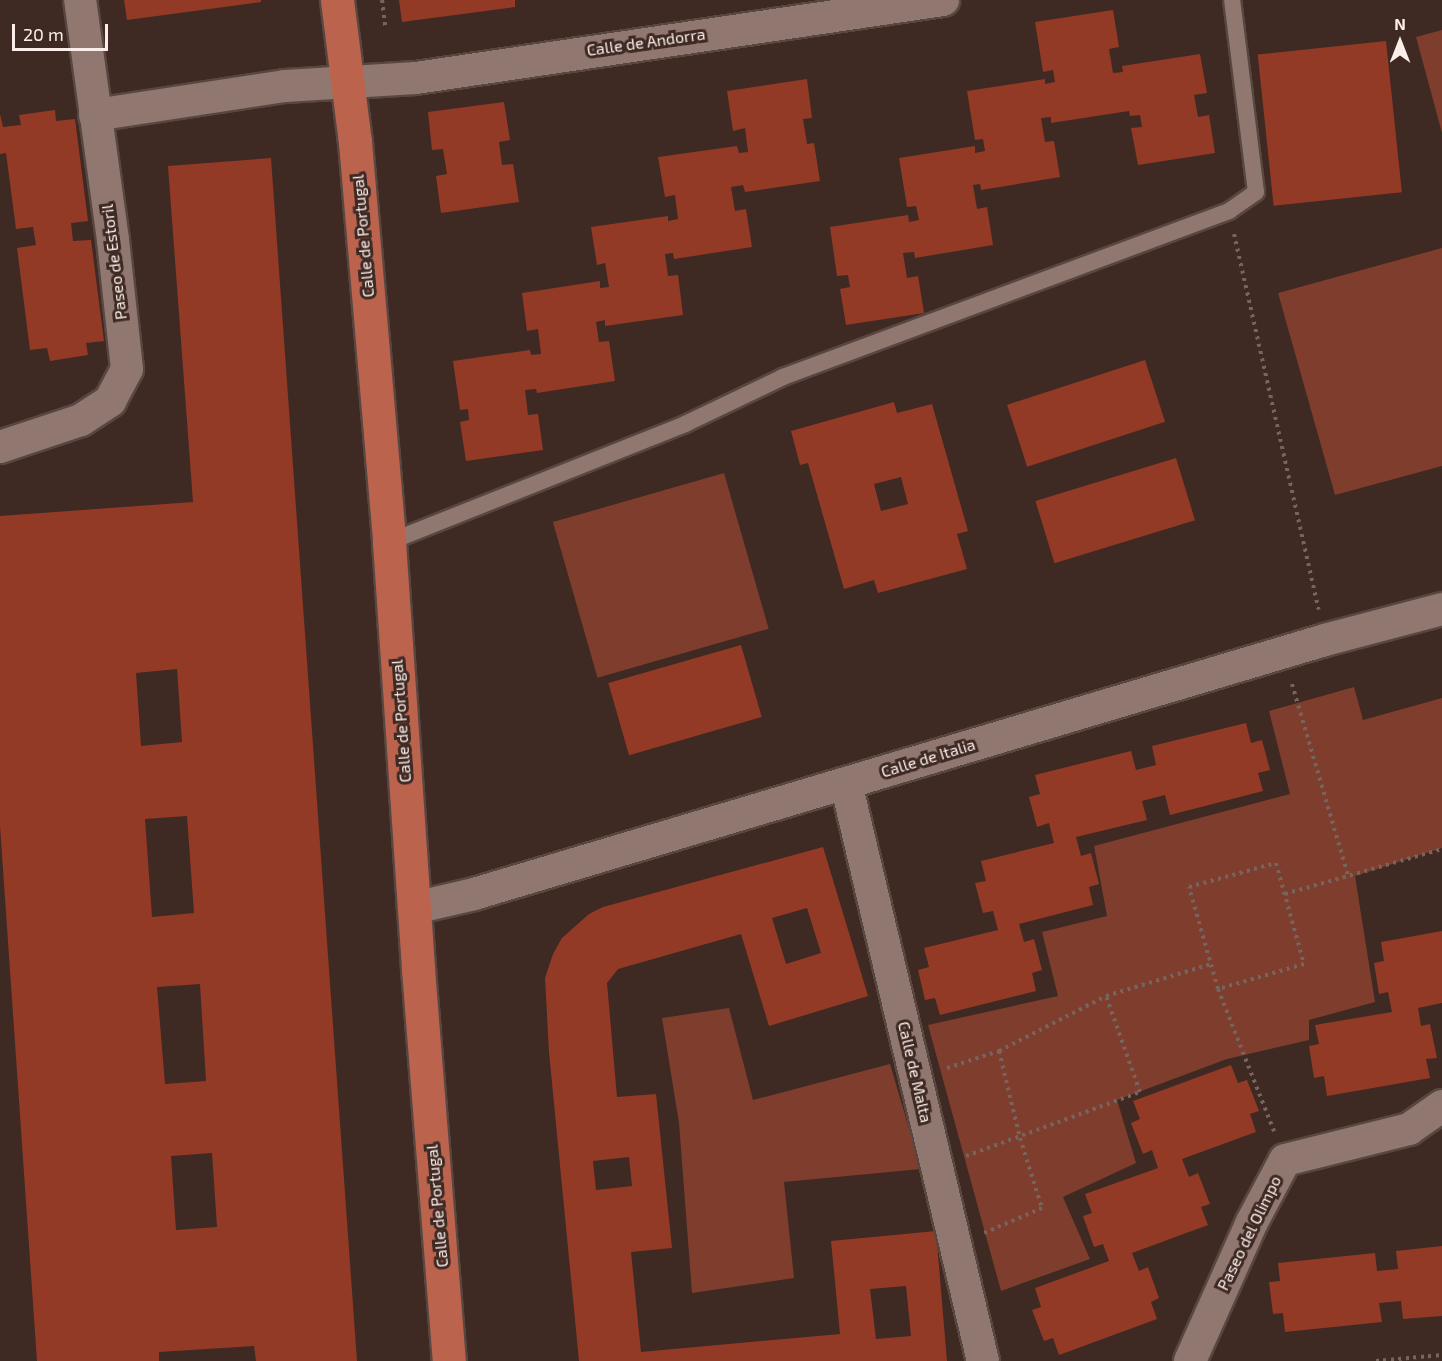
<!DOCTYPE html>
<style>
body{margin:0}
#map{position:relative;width:1442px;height:1361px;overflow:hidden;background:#3e2923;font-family:"Exo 2",sans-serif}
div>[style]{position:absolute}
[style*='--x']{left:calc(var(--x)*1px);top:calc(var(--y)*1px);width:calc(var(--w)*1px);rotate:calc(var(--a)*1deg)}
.green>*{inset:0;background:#7e3d2d;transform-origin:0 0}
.building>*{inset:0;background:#933a26;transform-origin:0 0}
.path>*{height:4px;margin-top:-2px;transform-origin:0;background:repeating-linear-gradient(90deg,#77645f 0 3px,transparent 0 7.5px)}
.roads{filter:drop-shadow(2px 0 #584641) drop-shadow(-2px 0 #584641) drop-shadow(0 2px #584641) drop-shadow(0 -2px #584641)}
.lane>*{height:16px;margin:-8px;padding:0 8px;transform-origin:8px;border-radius:8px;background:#907770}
.street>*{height:32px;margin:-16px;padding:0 16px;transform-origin:16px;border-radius:16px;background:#907770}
.primary>*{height:33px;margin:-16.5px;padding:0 16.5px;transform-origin:16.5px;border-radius:16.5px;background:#bc634e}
span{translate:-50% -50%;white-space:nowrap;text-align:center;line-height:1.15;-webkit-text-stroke:6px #3e2923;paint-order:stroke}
.street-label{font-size:16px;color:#fbede9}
.north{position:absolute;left:1370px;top:12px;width:60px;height:60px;-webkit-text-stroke:4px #3e2923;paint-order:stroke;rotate:0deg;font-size:16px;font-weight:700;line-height:24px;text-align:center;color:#fbede9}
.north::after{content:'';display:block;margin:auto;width:21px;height:27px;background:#fbede9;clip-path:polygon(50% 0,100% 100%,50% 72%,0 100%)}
.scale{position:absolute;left:12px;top:24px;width:96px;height:27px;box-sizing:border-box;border:3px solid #fbede9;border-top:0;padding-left:8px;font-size:18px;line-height:21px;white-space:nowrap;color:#fbede9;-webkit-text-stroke:4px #3e2923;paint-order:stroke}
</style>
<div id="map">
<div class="green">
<div style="clip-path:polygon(1442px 30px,1442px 133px,1416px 37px)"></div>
<div style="clip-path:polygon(1442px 248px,1442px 466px,1335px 495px,1278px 293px)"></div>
<div style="left:724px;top:473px;width:162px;height:178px;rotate:74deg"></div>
<div style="clip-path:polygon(1354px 687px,1363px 720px,1442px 698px,1442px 848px,1355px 876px,1375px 1002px,1309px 1020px,1309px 1040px,1227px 1059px,1117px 1100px,1136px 1163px,1063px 1197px,1090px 1259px,1001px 1291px,928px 1025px,1058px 996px,1042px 932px,1107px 916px,1094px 846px,1290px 794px,1269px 711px)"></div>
<div style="clip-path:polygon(729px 1008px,753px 1100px,890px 1064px,921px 1169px,784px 1182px,794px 1278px,692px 1293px,679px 1123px,662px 1018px)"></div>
</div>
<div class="building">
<div style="clip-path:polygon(124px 0,261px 0,261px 2px,127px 20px)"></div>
<div style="clip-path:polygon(399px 0,515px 0,515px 7px,402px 22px)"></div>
<div style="clip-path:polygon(1113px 10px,1119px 47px,1109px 49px,1113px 73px,1123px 72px,1122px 66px,1200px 54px,1207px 93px,1194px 95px,1198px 117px,1209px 115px,1215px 153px,1138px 165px,1131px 128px,1142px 127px,1140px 115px,1130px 116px,1129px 111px,1051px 123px,1051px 117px,1041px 118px,1045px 142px,1054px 141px,1060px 177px,981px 190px,980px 184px,973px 185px,977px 209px,987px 207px,993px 245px,915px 258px,914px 252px,903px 253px,907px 278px,918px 276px,924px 313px,846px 325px,840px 289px,850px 287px,848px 275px,837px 276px,830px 227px,908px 215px,909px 222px,919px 220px,916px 206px,907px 207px,899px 158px,975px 146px,975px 153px,985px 151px,983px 139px,975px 140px,967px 91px,1045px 79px,1045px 84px,1055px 82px,1053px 70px,1043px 72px,1035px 22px)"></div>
<div style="left:1386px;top:41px;width:152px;height:129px;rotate:84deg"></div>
<div style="clip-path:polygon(807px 79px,812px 118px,803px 119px,807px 144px,814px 143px,820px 181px,745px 192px,743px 185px,731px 187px,735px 211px,746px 209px,752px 247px,674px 259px,673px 253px,665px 254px,668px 276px,678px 275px,683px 315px,605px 326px,605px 320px,596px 322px,599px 342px,609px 341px,615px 381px,537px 393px,536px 389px,525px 390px,528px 415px,538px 414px,543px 450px,466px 461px,460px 422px,469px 420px,468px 409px,460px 410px,453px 361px,530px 350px,531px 355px,541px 354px,538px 329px,527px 331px,522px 293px,600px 281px,600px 288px,609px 287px,605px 263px,597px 265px,591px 227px,668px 216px,668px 221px,678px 219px,675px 195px,665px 197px,658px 157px,737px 146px,739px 153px,748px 152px,745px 128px,733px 131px,727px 91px)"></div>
<div style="clip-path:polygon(504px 102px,510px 140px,499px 142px,502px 165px,513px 164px,519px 202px,441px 213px,436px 176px,447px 174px,443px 149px,432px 150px,428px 112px)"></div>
<div style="clip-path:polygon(55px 110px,56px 121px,75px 119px,88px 221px,71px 223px,73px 241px,91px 240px,104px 341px,86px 343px,88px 355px,50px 361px,47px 348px,30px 350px,17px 248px,36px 245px,33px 227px,16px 229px,6px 153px,0 154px,0 114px,3px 127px,21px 125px,19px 115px)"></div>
<div style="clip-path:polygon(evenodd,271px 158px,357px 1361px,256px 1361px,254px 1346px,159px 1352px,159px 1361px,37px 1361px,0 826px,0 516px,193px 502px,168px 166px,271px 158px,177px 669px,182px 742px,141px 746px,136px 673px,177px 669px,271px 158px,187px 816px,194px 913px,152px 917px,145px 819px,187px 816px,271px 158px,200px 984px,206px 1081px,165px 1084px,157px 987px,200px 984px,271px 158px,212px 1153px,217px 1227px,176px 1230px,171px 1156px,212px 1153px)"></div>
<div style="left:1145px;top:360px;width:65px;height:145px;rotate:72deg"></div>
<div style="clip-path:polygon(evenodd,894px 402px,897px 413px,932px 404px,968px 531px,957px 534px,967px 569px,878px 593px,874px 580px,844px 589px,808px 463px,800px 465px,791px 431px,894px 402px,901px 477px,908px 504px,881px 511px,874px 484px,901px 477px)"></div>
<div style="left:1176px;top:458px;width:65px;height:147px;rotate:73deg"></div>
<div style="left:741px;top:645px;width:75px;height:138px;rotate:74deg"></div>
<div style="clip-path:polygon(1246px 723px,1251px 743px,1262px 740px,1270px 770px,1258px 773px,1263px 791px,1170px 815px,1165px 795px,1142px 801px,1147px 820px,1076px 837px,1081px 856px,1091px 853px,1099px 884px,1089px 887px,1093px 905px,1019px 924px,1024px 942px,1034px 939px,1042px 970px,1032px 973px,1036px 991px,940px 1015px,935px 998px,925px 1000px,918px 970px,929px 967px,924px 948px,998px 930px,993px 911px,983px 913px,975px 883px,986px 881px,981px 861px,1054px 843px,1049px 823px,1037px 827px,1029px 797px,1040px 794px,1035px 775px,1131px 751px,1136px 770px,1156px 765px,1152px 746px)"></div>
<div style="clip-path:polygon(evenodd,823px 847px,868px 996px,769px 1026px,741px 934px,618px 969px,607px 983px,617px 1097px,656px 1094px,672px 1248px,631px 1252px,641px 1352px,840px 1334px,831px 1241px,936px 1231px,947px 1361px,579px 1361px,549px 1052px,545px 978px,553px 954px,562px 938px,589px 914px,603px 907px,823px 847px,807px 908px,821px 953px,786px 964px,772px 918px,807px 908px,823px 847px,629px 1157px,632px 1186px,596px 1190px,593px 1161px,629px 1157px,823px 847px,906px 1286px,911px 1336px,876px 1339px,870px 1289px,906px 1286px)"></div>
<div style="clip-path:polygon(1442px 931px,1442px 1003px,1418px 1008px,1421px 1026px,1430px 1024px,1437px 1058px,1426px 1059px,1430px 1078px,1327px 1096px,1324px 1076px,1314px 1078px,1309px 1046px,1319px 1044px,1315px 1025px,1392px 1012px,1388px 992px,1379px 994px,1374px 963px,1384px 961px,1381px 942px)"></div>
<div style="clip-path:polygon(1231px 1065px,1238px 1083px,1247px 1080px,1259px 1111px,1250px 1114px,1256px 1132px,1182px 1159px,1189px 1177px,1198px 1173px,1210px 1204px,1201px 1207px,1208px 1225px,1132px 1253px,1139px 1271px,1148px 1267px,1159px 1298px,1151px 1302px,1157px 1319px,1059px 1355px,1053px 1338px,1044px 1341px,1032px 1310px,1041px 1307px,1035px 1288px,1109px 1261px,1103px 1244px,1094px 1247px,1083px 1216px,1092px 1213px,1085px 1194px,1158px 1168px,1152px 1150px,1143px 1154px,1131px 1123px,1140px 1119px,1133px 1101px)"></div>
<div style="clip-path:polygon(1442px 1246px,1442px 1316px,1403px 1319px,1401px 1301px,1379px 1303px,1382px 1322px,1285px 1332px,1283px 1313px,1273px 1314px,1269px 1282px,1280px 1281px,1278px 1263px,1375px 1253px,1377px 1271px,1388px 1270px,1398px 1269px,1396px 1251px)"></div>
</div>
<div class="path">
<div style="--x:382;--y:0;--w:26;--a:83"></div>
<div style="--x:1234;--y:234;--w:385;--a:77.3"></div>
<div style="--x:1292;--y:684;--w:200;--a:73.7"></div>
<div style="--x:1276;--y:863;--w:105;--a:74.5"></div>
<div style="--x:1304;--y:964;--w:90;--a:163.8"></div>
<div style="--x:1218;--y:989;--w:106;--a:-105.9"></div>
<div style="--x:1189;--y:887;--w:90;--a:-15.4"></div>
<div style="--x:1285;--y:894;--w:163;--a:-16"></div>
<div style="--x:1218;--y:989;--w:153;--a:68.5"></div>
<div style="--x:999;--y:1051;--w:120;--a:-27.2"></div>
<div style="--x:947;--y:1068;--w:55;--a:-18.1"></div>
<div style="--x:999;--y:1051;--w:89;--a:76.4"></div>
<div style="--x:1020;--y:1138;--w:73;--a:72.6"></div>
<div style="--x:1042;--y:1208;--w:63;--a:156.7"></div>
<div style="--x:966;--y:1156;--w:185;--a:-20.2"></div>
<div style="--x:1140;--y:1092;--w:102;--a:-109.5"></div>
<div style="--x:1106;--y:996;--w:110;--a:-16.9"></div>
<div style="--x:1376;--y:1361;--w:66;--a:-5.2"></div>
</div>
<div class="roads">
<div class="lane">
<div style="--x:389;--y:542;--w:319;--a:-21.7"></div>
<div style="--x:685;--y:424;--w:109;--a:-25.6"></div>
<div style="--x:783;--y:377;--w:476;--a:-20.4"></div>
<div style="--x:1229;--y:211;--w:33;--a:-35"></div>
<div style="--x:1256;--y:192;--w:193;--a:-97.1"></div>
</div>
<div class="street">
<div style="--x:95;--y:115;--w:192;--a:-8.7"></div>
<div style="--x:285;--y:86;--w:131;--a:-3.5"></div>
<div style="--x:416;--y:78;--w:533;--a:-8.42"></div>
<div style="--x:0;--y:447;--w:85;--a:-18.4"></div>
<div style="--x:81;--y:420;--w:35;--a:-33"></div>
<div style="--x:110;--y:401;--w:36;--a:-62"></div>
<div style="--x:127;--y:369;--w:130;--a:-96.2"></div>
<div style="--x:113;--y:240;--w:242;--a:-97.8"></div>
<div style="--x:846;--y:783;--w:594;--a:76.67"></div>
<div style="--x:414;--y:908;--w:62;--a:-13.1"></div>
<div style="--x:474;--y:894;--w:888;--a:-16.62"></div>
<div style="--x:1325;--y:640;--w:121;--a:-14.8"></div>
<div style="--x:1190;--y:1361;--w:152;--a:-66"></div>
<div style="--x:1252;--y:1222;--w:70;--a:-62"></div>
<div style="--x:1285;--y:1160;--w:128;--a:-14"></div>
<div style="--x:1409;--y:1129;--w:40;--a:-34.9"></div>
</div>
<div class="primary">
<div style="--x:337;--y:0;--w:143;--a:82.8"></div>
<div style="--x:355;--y:142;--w:401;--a:85.1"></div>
<div style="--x:389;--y:542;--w:428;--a:86.1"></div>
<div style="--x:418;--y:969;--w:393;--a:85.5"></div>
</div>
</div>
<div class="street-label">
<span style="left:646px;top:42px;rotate:-8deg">Calle de Andorra</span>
<span style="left:363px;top:236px;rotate:-95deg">Calle de Portugal</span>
<span style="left:114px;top:262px;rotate:-97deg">Paseo de Estoril</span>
<span style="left:401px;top:721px;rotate:-94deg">Calle de Portugal</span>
<span style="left:928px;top:758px;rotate:-17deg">Calle de Italia</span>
<span style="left:915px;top:1072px;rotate:77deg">Calle de Malta</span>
<span style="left:437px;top:1206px;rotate:-95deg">Calle de Portugal</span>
<span style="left:1249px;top:1233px;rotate:-64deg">Paseo del Olimpo</span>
</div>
<div class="north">N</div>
<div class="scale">20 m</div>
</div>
